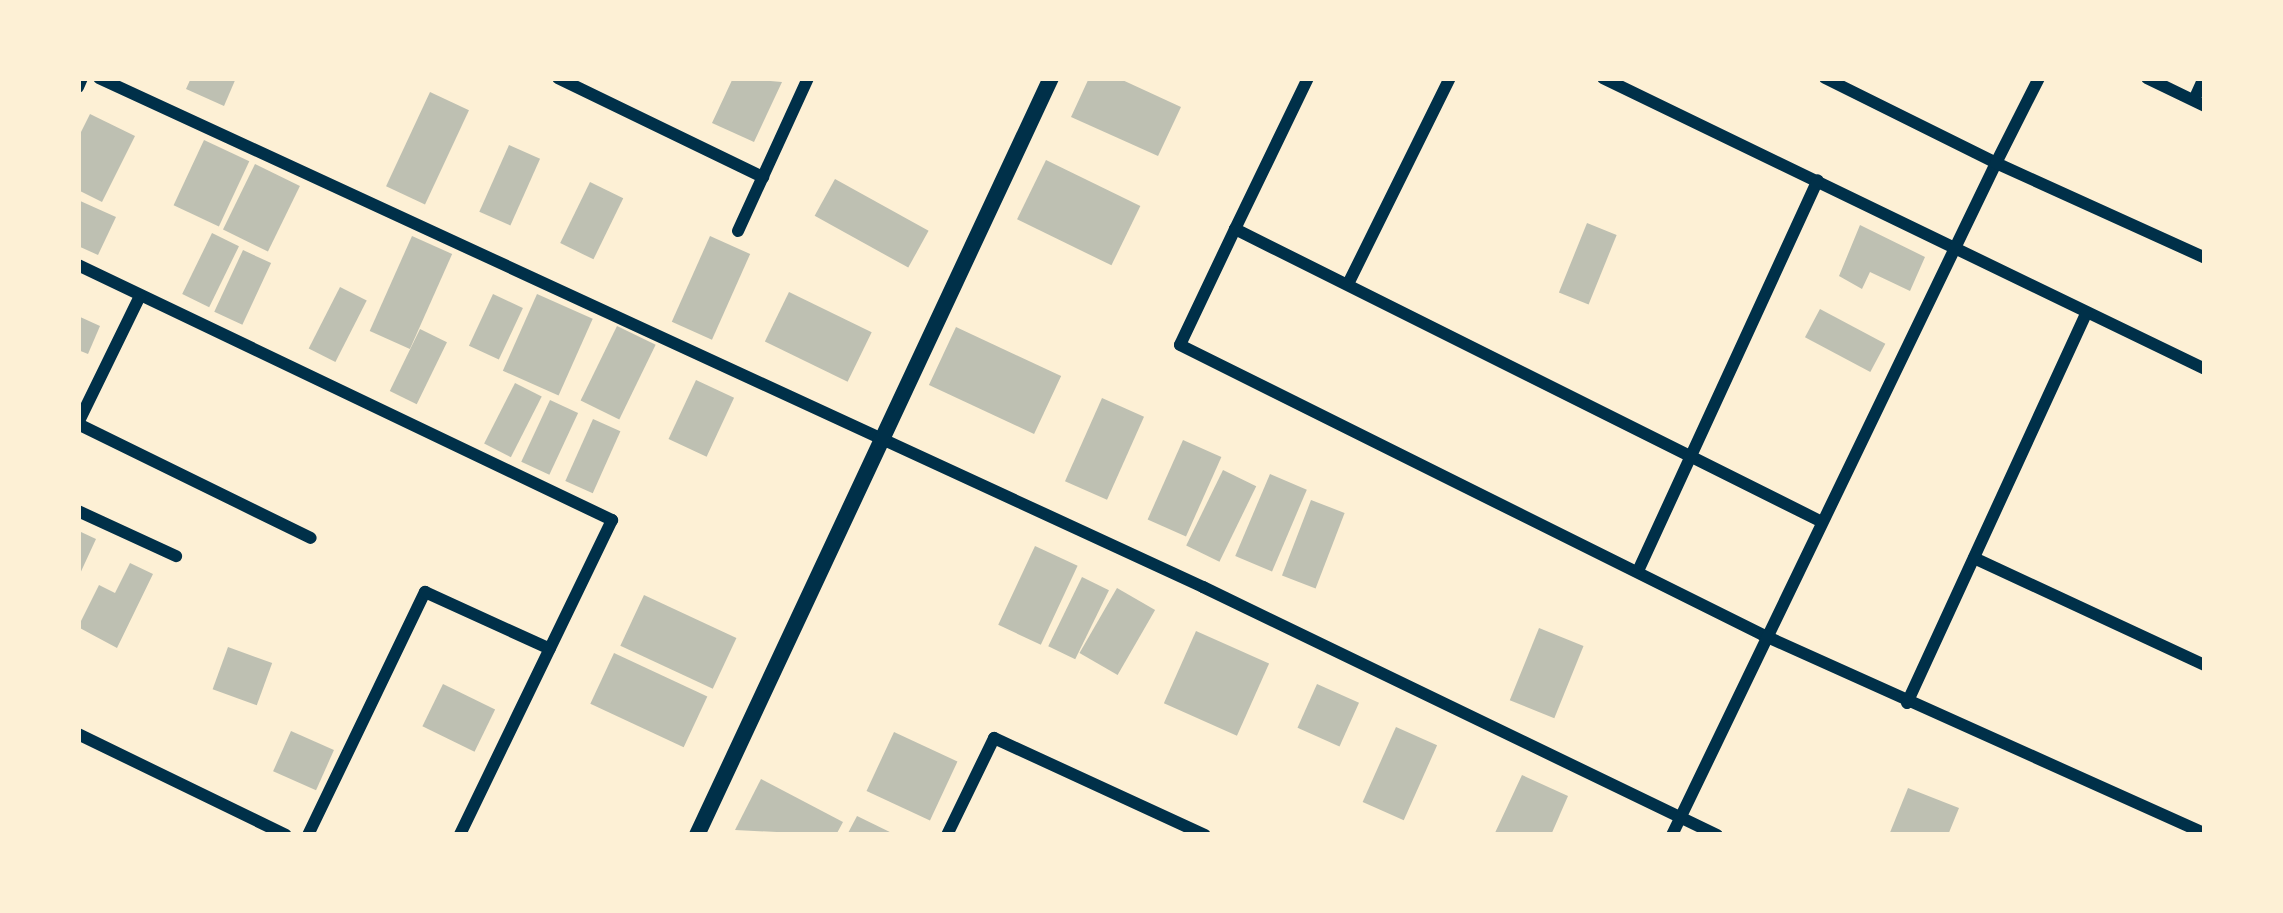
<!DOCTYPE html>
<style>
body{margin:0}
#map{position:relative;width:2283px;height:913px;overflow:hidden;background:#fdf0d5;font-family:"Fira Sans Condensed",sans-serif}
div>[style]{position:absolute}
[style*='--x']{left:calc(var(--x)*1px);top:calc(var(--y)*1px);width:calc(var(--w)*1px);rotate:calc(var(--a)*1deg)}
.building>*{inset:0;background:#bec0b2;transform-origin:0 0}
.minor>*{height:12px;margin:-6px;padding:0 6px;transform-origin:6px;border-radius:6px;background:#003049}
.tertiary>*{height:16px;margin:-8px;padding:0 8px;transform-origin:8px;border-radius:8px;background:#003049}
span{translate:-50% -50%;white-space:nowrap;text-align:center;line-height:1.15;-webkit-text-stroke:10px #fdf0d5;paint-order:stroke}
.frame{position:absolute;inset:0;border:81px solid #fdf0d5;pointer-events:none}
</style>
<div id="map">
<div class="building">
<div style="clip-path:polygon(191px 78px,236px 78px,224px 106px,186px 89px)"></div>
<div style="clip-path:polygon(733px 78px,782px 82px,754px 142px,712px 123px)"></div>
<div style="clip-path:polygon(1089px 78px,1118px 78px,1181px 107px,1158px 156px,1071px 117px)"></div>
<div style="left:430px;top:92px;width:43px;height:104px;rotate:25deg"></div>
<div style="clip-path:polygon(90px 114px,135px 136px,102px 202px,78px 190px,78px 138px)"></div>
<div style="left:204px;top:140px;width:50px;height:72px;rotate:25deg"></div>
<div style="left:509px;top:145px;width:34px;height:73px;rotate:24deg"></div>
<div style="left:1046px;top:160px;width:105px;height:66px;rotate:26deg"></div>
<div style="left:255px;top:164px;width:50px;height:73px;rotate:26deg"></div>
<div style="left:835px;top:179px;width:107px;height:42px;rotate:29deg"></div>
<div style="left:590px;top:182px;width:37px;height:68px;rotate:26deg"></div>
<div style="clip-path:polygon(78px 200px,116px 217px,98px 255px,78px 246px)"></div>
<div style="left:1587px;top:223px;width:32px;height:75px;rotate:22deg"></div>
<div style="clip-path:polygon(1860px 225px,1925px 257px,1910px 291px,1870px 272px,1862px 289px,1839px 276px)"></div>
<div style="left:212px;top:233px;width:30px;height:68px;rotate:26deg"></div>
<div style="left:412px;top:236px;width:44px;height:104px;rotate:24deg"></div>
<div style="left:710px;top:236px;width:44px;height:94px;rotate:24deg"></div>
<div style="left:243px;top:250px;width:31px;height:68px;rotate:25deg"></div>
<div style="left:340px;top:287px;width:30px;height:69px;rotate:27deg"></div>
<div style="left:789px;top:292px;width:92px;height:55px;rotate:26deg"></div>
<div style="left:493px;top:294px;width:33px;height:57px;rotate:25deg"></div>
<div style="left:537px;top:294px;width:61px;height:84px;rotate:24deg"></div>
<div style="left:1820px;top:309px;width:74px;height:32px;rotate:28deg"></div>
<div style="clip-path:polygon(78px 316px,100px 326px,88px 354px,78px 350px)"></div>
<div style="left:617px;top:326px;width:43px;height:83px;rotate:26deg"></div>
<div style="left:956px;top:327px;width:116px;height:64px;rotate:25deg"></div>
<div style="left:420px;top:329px;width:30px;height:69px;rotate:26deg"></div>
<div style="left:696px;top:380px;width:42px;height:65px;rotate:25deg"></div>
<div style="left:515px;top:383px;width:30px;height:68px;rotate:27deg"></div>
<div style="left:1102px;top:398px;width:46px;height:91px;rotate:24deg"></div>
<div style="left:550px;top:400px;width:31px;height:68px;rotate:25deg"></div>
<div style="left:593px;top:419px;width:30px;height:68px;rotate:24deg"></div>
<div style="left:1183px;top:440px;width:42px;height:87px;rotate:24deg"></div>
<div style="left:1223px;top:470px;width:37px;height:84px;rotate:26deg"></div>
<div style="left:1270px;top:474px;width:40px;height:89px;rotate:23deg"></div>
<div style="left:1311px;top:500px;width:36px;height:81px;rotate:21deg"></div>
<div style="clip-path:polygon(81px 532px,96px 539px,78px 578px,78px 539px)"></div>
<div style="left:1035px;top:546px;width:47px;height:87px;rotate:25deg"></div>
<div style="clip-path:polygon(130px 563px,153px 574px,117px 648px,78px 627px,99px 585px,115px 593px)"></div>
<div style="left:1082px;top:577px;width:30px;height:77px;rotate:26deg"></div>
<div style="left:1117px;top:588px;width:44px;height:75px;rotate:30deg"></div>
<div style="left:644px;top:595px;width:102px;height:56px;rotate:25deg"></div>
<div style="left:1539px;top:628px;width:48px;height:78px;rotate:22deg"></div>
<div style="left:1196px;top:631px;width:80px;height:79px;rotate:24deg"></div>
<div style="left:228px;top:647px;width:47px;height:45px;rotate:20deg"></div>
<div style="left:614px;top:653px;width:103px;height:56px;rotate:25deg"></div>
<div style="left:443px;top:684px;width:58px;height:47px;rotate:26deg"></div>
<div style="left:1317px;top:684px;width:46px;height:48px;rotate:24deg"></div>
<div style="left:1396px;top:727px;width:45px;height:82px;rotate:24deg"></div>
<div style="left:291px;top:731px;width:47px;height:44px;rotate:24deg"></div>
<div style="left:894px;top:732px;width:70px;height:65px;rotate:25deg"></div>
<div style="clip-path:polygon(1522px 775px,1568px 796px,1551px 835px,1494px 835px)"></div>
<div style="clip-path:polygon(761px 779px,843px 822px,836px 835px,735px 830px)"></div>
<div style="clip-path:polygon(1908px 788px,1959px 808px,1948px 835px,1889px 835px)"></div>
<div style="clip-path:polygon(857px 816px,896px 835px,847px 835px)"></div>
</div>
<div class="minor">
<div style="--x:99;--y:78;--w:1216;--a:24.75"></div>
<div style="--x:1203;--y:587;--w:571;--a:25.76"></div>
<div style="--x:558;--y:78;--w:228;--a:25.8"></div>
<div style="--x:1603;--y:78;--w:669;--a:25.8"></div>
<div style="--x:1825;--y:78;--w:191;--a:26.4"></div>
<div style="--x:1996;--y:163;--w:95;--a:-63.2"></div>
<div style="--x:2147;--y:78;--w:64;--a:25.8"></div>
<div style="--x:78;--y:87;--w:10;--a:-66"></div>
<div style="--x:2194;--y:100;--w:24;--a:-66"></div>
<div style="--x:1235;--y:229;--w:168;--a:-64.2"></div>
<div style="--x:738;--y:231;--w:168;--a:-65.4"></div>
<div style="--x:78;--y:265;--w:592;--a:25.53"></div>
<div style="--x:612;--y:520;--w:350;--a:115.8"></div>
<div style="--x:1348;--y:284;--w:230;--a:-63.7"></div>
<div style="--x:78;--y:423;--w:141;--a:-64"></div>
<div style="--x:78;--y:424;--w:259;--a:26.1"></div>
<div style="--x:78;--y:511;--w:108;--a:24.7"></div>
<div style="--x:1820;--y:521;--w:654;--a:-153.47"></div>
<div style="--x:1235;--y:229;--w:128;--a:115.4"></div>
<div style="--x:1180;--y:345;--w:651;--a:26.45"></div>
<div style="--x:1763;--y:635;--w:485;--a:24.2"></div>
<div style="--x:1974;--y:558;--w:255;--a:24.9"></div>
<div style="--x:1638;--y:571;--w:430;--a:-65.3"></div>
<div style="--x:1907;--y:703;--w:429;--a:-65.3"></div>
<div style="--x:78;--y:734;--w:231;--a:25.9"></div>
<div style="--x:308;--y:835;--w:270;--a:-64.3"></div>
<div style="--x:425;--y:592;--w:137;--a:24.5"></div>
<div style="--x:947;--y:835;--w:108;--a:-64.1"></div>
<div style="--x:994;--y:738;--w:232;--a:24.7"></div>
<div style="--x:1672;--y:835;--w:746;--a:-64.26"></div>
<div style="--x:1996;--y:163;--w:230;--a:24.4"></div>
</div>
<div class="tertiary">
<div style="--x:697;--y:835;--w:836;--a:-64.94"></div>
</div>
<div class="frame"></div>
</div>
